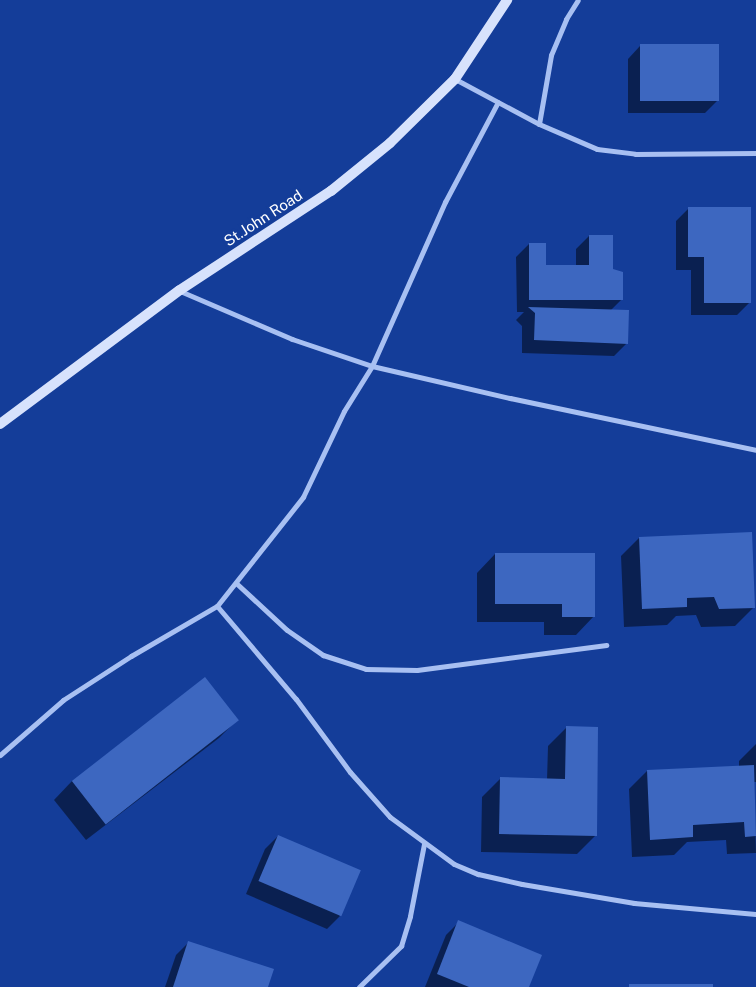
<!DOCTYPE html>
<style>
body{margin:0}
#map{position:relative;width:756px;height:987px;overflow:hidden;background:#143d99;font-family:"Public Sans",sans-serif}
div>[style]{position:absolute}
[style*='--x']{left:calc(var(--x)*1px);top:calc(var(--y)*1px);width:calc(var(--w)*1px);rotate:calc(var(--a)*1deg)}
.shadow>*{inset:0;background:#0007}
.building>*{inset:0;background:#3d67c0;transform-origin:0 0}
.street>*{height:5px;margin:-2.5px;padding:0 2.5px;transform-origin:2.5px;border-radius:2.5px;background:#a8c0f2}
.secondary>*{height:10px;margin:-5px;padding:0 5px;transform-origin:5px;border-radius:5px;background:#d7e2fc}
span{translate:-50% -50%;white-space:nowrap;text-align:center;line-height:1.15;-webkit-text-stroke:5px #143d99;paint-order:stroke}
.street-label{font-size:15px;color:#fff}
</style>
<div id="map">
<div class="shadow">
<div style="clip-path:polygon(640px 46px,718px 100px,705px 113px,628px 113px,628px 59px)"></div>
<div style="clip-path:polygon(689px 208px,750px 302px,737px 315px,691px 315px,691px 270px,676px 270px,676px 221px)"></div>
<div style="clip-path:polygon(589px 236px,611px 270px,622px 299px,610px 311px,627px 343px,614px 356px,522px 353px,522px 326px,516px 320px,524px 312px,517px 312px,516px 257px,529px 244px,545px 266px,576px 266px,576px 249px)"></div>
<div style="clip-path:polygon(639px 538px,754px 607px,735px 626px,701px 627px,696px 615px,676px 616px,667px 625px,624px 627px,621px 556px)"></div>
<div style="clip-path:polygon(495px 554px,594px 616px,576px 635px,544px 635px,544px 622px,477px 622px,477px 573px)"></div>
<div style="clip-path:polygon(237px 720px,219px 738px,86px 840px,54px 800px,72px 781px)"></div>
<div style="clip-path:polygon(566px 728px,595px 836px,577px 854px,481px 852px,482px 797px,500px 779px,547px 780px,548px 746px)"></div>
<div style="clip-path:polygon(756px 744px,756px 782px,754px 782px,756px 853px,727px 854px,726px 840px,687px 842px,674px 855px,632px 857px,629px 789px,647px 771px,739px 767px,739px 761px)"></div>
<div style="clip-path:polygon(278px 836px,340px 916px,327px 929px,246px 894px,265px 849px)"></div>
<div style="clip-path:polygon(459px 922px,527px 987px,425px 987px,446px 935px)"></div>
<div style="clip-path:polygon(189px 942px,266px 987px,165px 987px,176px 955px)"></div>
</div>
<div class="building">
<div style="left:640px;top:44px;width:79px;height:57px"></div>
<div style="clip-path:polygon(688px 207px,751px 207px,751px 303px,704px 303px,704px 257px,688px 257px)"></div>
<div style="clip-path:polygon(589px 235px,613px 235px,613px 269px,623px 272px,623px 300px,529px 300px,529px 243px,546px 243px,546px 265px,589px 265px)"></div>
<div style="clip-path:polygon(528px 307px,629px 310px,628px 344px,534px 340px,535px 313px)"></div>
<div style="clip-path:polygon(752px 532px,755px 608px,719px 609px,714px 597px,687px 598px,687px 607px,642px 609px,639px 537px)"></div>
<div style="clip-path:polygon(495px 553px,595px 553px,595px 617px,562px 617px,562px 604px,495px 604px)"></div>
<div style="left:205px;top:677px;width:55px;height:169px;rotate:52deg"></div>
<div style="clip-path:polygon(566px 726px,598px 727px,597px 836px,499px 834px,500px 777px,565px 779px)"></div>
<div style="clip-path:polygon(754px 765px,756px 836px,745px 837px,744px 822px,693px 825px,693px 837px,650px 840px,647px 770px)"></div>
<div style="left:278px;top:835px;width:90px;height:50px;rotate:23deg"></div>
<div style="clip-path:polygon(458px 920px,542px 955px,529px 987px,469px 987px,437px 974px)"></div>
<div style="clip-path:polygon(188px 941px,274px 969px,268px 987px,173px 987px)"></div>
<div style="left:629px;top:984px;width:84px;height:3px"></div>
</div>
<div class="street">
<div style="--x:455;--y:79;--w:95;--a:28.2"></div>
<div style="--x:539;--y:124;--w:63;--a:23.3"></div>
<div style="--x:597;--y:149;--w:38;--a:7"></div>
<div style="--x:635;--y:154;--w:121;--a:-0.5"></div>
<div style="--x:539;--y:124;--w:70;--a:-80.1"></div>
<div style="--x:551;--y:55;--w:39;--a:-67"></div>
<div style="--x:566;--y:19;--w:22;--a:-58"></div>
<div style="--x:180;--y:291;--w:122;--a:23.2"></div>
<div style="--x:292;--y:339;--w:84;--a:18.6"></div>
<div style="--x:372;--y:366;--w:142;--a:13.1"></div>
<div style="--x:510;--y:398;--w:251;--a:11.9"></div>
<div style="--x:236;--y:583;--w:69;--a:42.7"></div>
<div style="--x:287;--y:630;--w:44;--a:34.8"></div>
<div style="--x:323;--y:655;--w:45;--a:18"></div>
<div style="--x:366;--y:669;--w:51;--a:1.1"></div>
<div style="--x:417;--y:670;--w:191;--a:-7.5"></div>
<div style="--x:217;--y:606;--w:122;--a:49.7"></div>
<div style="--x:296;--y:699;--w:91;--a:53.5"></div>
<div style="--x:350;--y:772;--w:60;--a:48.4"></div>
<div style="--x:390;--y:817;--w:79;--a:36.3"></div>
<div style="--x:454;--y:864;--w:26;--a:23"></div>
<div style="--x:478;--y:874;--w:45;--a:12.8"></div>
<div style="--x:522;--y:884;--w:114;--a:9.6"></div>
<div style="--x:634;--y:903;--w:122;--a:5.2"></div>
<div style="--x:0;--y:755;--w:84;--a:-41.1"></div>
<div style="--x:63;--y:700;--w:81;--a:-32.9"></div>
<div style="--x:131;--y:656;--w:99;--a:-30.2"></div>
<div style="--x:217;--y:606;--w:139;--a:-51.7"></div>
<div style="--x:303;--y:497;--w:95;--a:-64.5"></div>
<div style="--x:344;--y:411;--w:53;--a:-58.1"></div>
<div style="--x:372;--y:366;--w:180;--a:-66"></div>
<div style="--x:445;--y:202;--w:113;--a:-62.1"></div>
<div style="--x:359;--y:987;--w:59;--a:-44.3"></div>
<div style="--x:401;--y:946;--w:31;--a:-73"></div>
<div style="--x:410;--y:916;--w:73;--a:-79"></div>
</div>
<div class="secondary">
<div style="--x:0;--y:424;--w:224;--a:-36.7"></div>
<div style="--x:180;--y:290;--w:181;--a:-33.3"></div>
<div style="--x:331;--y:191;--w:76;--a:-39.1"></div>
<div style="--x:390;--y:143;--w:91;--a:-44.6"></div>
<div style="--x:455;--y:79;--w:95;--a:-56.6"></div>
</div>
<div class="street-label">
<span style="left:263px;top:218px;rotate:-33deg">St.John Road</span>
</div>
</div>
